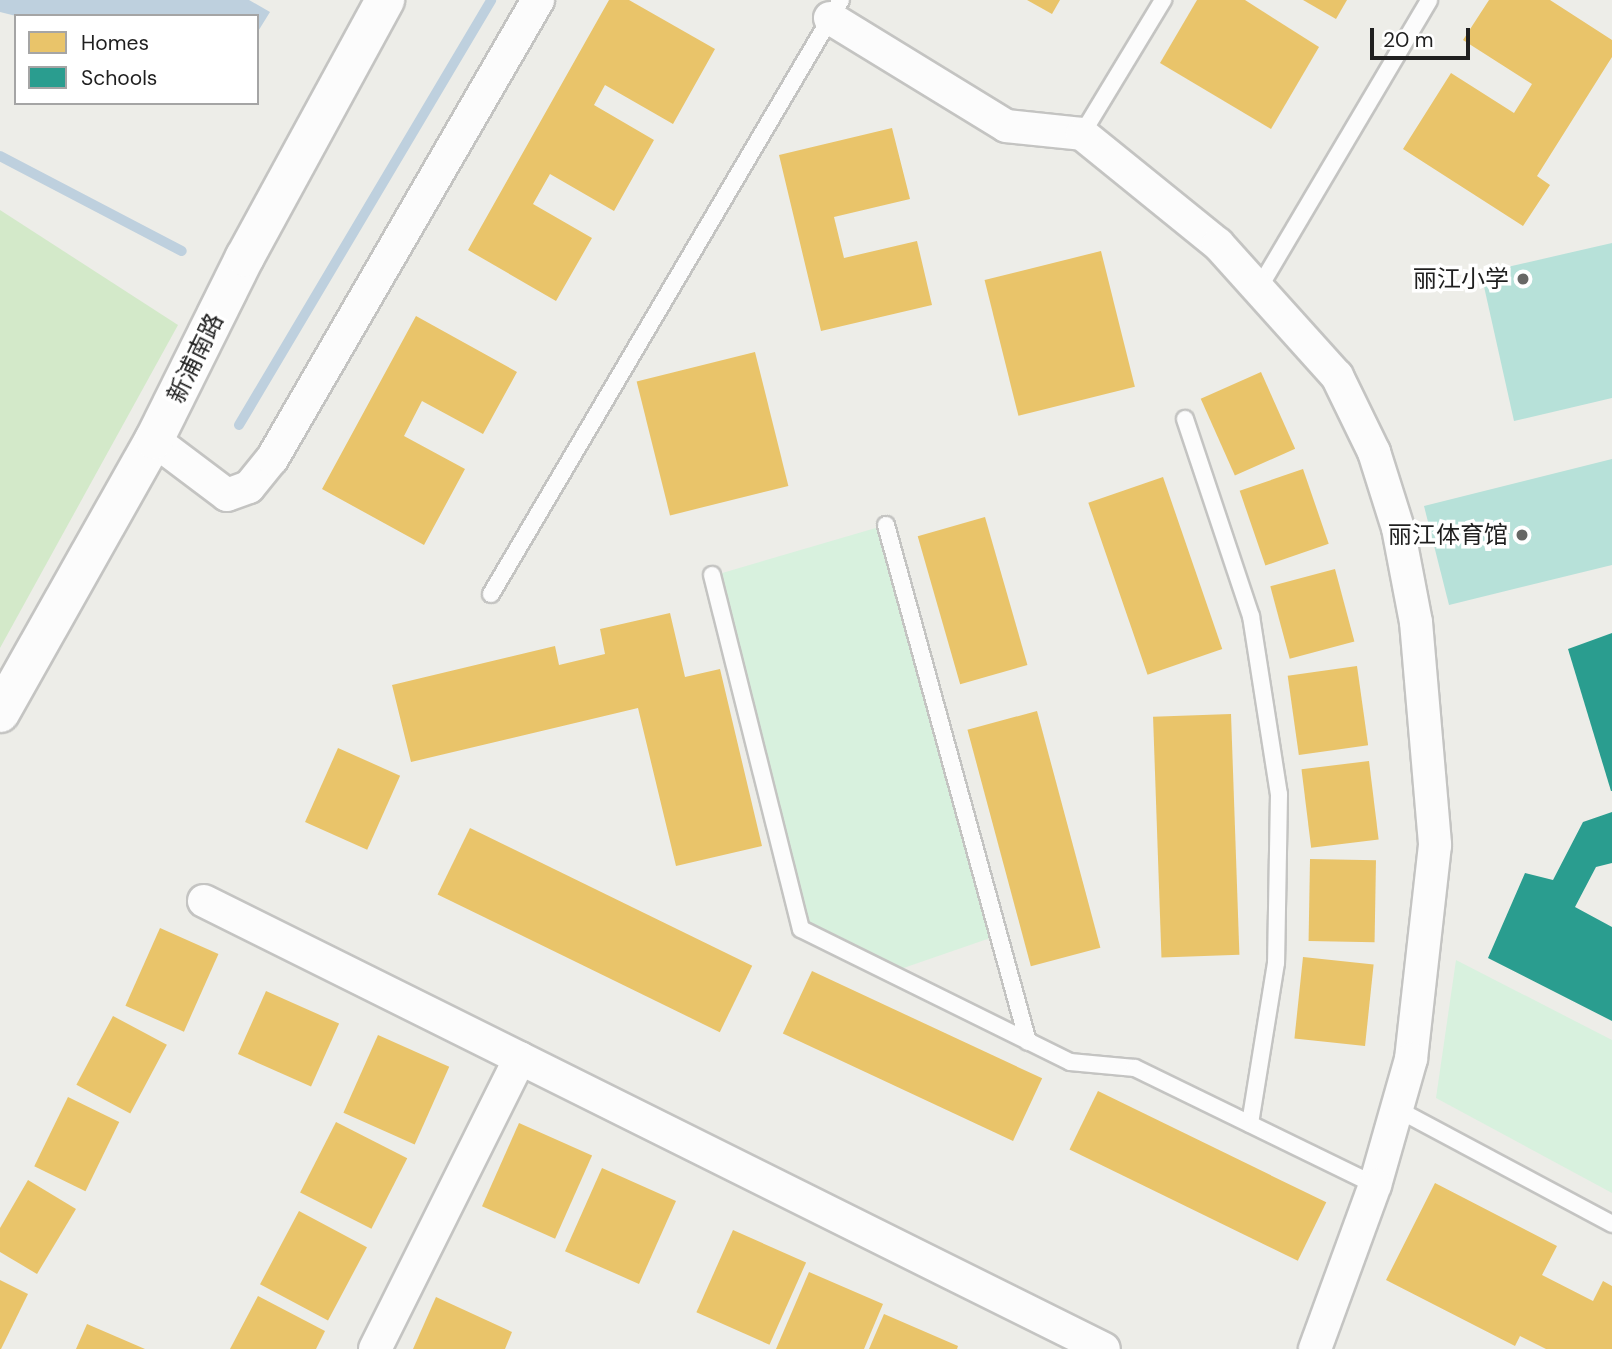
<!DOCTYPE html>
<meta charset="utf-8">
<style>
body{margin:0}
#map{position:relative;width:1612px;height:1349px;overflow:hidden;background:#edede8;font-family:"DM Sans","Noto Sans SC",sans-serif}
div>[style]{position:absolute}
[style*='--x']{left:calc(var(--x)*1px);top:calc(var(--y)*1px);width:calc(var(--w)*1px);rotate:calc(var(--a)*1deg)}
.grass>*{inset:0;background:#d3e9c9}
.park>*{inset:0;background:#d8f1de}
.pitch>*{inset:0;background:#b7e1d9}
.water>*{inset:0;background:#bed0de}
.homes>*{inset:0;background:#e9c46a;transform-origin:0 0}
.schools>*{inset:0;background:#2a9d8f}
.stream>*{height:10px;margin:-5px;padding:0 5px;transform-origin:5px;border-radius:5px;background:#bed0de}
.roads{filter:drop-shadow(2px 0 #c4c4c2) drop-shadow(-2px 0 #c4c4c2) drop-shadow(0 2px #c4c4c2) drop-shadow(0 -2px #c4c4c2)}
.service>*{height:16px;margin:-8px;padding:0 8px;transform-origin:8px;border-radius:8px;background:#fcfcfc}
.minor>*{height:32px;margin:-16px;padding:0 16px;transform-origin:16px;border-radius:16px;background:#fcfcfc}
.tertiary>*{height:38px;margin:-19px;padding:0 19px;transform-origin:19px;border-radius:19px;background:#fcfcfc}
.dots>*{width:19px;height:19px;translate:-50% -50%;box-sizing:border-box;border:4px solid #fff;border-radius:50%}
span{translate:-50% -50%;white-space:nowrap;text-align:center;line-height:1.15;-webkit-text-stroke:7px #fff;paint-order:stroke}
.poi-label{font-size:24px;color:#1f1f1f}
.right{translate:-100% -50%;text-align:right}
.street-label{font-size:24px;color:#1f1f1f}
.legend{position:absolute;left:14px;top:14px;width:245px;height:91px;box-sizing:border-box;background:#fff;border:2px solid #a5a5a5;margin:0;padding:9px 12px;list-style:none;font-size:21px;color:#1f1f1f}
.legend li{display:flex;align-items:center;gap:14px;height:35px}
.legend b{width:35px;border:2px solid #a5a5a5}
.scale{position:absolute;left:1370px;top:28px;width:100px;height:32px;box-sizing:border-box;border:4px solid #1f1f1f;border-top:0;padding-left:9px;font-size:21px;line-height:24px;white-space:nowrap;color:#1f1f1f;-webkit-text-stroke:5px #fff;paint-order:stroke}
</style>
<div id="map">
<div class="grass">
<div style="clip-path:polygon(0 210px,178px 325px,0 648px)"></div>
</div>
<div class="park">
<div style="clip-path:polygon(886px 525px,999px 935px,889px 973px,801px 929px,712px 576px)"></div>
<div style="clip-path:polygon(1456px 960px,1612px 1040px,1612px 1193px,1436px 1098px)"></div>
</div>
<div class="pitch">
<div style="clip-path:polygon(1612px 243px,1612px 398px,1514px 421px,1481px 273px)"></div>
<div style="clip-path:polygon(1612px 459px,1612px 565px,1449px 605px,1424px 506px)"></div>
</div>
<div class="water">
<div style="clip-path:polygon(0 0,249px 0,270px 12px,257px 33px,257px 16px,16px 16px,0 12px)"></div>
</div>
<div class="homes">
<div style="clip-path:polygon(609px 0,629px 0,715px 49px,673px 124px,605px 85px,594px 105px,654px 140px,614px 211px,550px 174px,533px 204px,592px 238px,556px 301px,468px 250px)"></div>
<div style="clip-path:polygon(1027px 0,1060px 0,1052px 14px)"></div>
<div style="clip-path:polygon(1197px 0,1245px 0,1319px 47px,1271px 129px,1160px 63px)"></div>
<div style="clip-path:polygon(1303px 0,1347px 0,1336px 19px)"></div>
<div style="clip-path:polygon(1489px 0,1550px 0,1612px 40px,1612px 57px,1537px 176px,1550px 185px,1523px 226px,1403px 149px,1451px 73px,1514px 113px,1532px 84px,1463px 40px)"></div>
<div style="clip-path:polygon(892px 128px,910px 199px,834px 217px,844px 258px,917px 241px,932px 305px,821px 331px,779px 155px)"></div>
<div style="left:1101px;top:251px;width:140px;height:120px;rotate:76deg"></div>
<div style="clip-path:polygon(416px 316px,517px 372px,483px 434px,422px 401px,404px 436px,465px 469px,424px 545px,322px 489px)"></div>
<div style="left:755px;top:352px;width:138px;height:122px;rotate:76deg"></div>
<div style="left:1261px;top:372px;width:84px;height:66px;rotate:66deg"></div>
<div style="left:1303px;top:469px;width:79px;height:67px;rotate:71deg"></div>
<div style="left:1163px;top:477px;width:182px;height:79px;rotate:71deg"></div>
<div style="left:985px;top:517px;width:154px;height:70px;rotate:74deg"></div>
<div style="left:1335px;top:569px;width:75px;height:67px;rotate:75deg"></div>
<div style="clip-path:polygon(670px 613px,685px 677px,720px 669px,762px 846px,676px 866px,638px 708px,411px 762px,392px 685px,555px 646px,559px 665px,605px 654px,600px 629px)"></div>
<div style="left:1357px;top:666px;width:80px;height:70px;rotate:82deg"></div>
<div style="left:1037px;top:711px;width:245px;height:72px;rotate:75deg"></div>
<div style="left:1231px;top:714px;width:241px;height:78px;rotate:88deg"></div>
<div style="left:338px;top:748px;width:68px;height:81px;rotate:24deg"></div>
<div style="left:1369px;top:761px;width:79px;height:68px;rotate:83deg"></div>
<div style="left:470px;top:828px;width:314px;height:74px;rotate:26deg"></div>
<div style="left:1310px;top:859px;width:66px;height:82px;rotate:1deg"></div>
<div style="left:160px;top:928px;width:64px;height:85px;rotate:24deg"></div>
<div style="left:1303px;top:957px;width:71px;height:82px;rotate:6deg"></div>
<div style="left:812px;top:971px;width:254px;height:69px;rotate:25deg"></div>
<div style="left:266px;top:991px;width:80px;height:69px;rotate:24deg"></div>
<div style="left:113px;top:1016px;width:61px;height:78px;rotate:28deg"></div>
<div style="left:378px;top:1035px;width:78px;height:85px;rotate:24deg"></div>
<div style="left:1098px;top:1091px;width:254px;height:65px;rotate:26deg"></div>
<div style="left:68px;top:1097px;width:57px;height:77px;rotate:26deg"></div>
<div style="left:336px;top:1122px;width:80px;height:79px;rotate:27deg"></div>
<div style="left:519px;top:1123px;width:80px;height:91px;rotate:24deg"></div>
<div style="left:602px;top:1168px;width:81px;height:91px;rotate:24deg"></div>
<div style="clip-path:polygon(28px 1180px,76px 1209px,37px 1274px,0 1252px,0 1228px)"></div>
<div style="clip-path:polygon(1435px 1183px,1557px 1246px,1542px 1275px,1593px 1301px,1603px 1281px,1612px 1286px,1612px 1349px,1546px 1349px,1520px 1336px,1515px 1346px,1386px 1280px)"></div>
<div style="left:299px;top:1211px;width:77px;height:83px;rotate:28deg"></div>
<div style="left:733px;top:1230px;width:80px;height:90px;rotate:24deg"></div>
<div style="clip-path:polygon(809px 1272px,883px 1304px,864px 1349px,776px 1349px)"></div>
<div style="clip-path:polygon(0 1280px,28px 1294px,1px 1349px,0 1349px)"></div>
<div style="clip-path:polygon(258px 1296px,325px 1331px,316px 1349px,230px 1349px)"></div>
<div style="clip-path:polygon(436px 1297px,512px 1332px,505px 1349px,413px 1349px)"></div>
<div style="clip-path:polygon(884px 1314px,958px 1346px,957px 1349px,869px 1349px)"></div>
<div style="clip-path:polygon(87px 1324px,145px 1349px,76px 1349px)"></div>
</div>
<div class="schools">
<div style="clip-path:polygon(1612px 633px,1612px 791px,1611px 791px,1568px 649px)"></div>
<div style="clip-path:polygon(1612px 812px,1612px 863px,1596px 867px,1575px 907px,1612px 927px,1612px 1021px,1488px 958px,1525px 873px,1553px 880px,1583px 822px)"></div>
</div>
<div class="stream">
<div style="--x:0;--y:156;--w:205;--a:27.6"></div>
<div style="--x:239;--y:425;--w:494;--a:-59.3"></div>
</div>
<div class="roads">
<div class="service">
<div style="--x:1082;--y:134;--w:157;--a:-58.8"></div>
<div style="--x:1259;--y:288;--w:334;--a:-59.4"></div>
<div style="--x:1185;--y:419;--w:208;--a:71.5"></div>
<div style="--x:1251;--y:616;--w:180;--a:81.1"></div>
<div style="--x:1279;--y:794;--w:169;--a:91"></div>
<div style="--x:1276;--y:963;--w:163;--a:99.2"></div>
<div style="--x:886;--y:525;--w:536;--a:74.64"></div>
<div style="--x:712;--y:575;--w:365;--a:75.9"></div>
<div style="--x:801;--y:929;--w:300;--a:26.3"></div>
<div style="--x:1070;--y:1062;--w:65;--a:5.3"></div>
<div style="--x:1135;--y:1068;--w:267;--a:26"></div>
<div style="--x:491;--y:594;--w:689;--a:-59.49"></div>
<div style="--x:1397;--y:1109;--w:244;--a:28.1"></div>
</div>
<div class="minor">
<div style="--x:830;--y:18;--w:206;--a:31.5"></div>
<div style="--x:1006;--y:126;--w:76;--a:6"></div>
<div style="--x:1082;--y:134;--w:175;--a:39"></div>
<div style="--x:1218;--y:244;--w:178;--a:48"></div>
<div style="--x:1337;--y:376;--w:85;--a:64"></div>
<div style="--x:1374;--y:452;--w:80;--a:72.5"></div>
<div style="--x:1398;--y:528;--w:96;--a:79.2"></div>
<div style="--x:1416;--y:622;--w:224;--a:85.1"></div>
<div style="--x:1435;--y:845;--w:215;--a:96.4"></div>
<div style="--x:1411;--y:1059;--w:131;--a:105.9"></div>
<div style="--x:1375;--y:1185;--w:175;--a:110.1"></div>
<div style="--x:154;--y:440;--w:91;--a:37"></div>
<div style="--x:227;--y:495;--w:23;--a:-20"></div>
<div style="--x:249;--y:487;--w:36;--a:-51"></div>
<div style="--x:272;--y:459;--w:531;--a:-59.91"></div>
<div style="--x:204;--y:901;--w:1005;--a:26.46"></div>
<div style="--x:375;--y:1349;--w:325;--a:-63.5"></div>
</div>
<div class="tertiary">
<div style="--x:0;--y:713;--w:313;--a:-60.6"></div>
<div style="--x:154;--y:440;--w:204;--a:-63.6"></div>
<div style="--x:245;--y:257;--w:293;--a:-61.4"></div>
</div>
</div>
<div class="dots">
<div style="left:1523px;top:279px;background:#676765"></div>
<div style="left:1522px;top:535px;background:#676765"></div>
</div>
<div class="poi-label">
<span class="right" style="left:1509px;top:279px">丽江小学</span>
<span class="right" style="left:1508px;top:535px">丽江体育馆</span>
</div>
<div class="street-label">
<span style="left:195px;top:358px;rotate:-64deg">新浦南路</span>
</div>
<ul class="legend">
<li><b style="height:19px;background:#e9c46a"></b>Homes</li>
<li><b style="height:19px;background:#2a9d8f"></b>Schools</li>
</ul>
<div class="scale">20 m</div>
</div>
